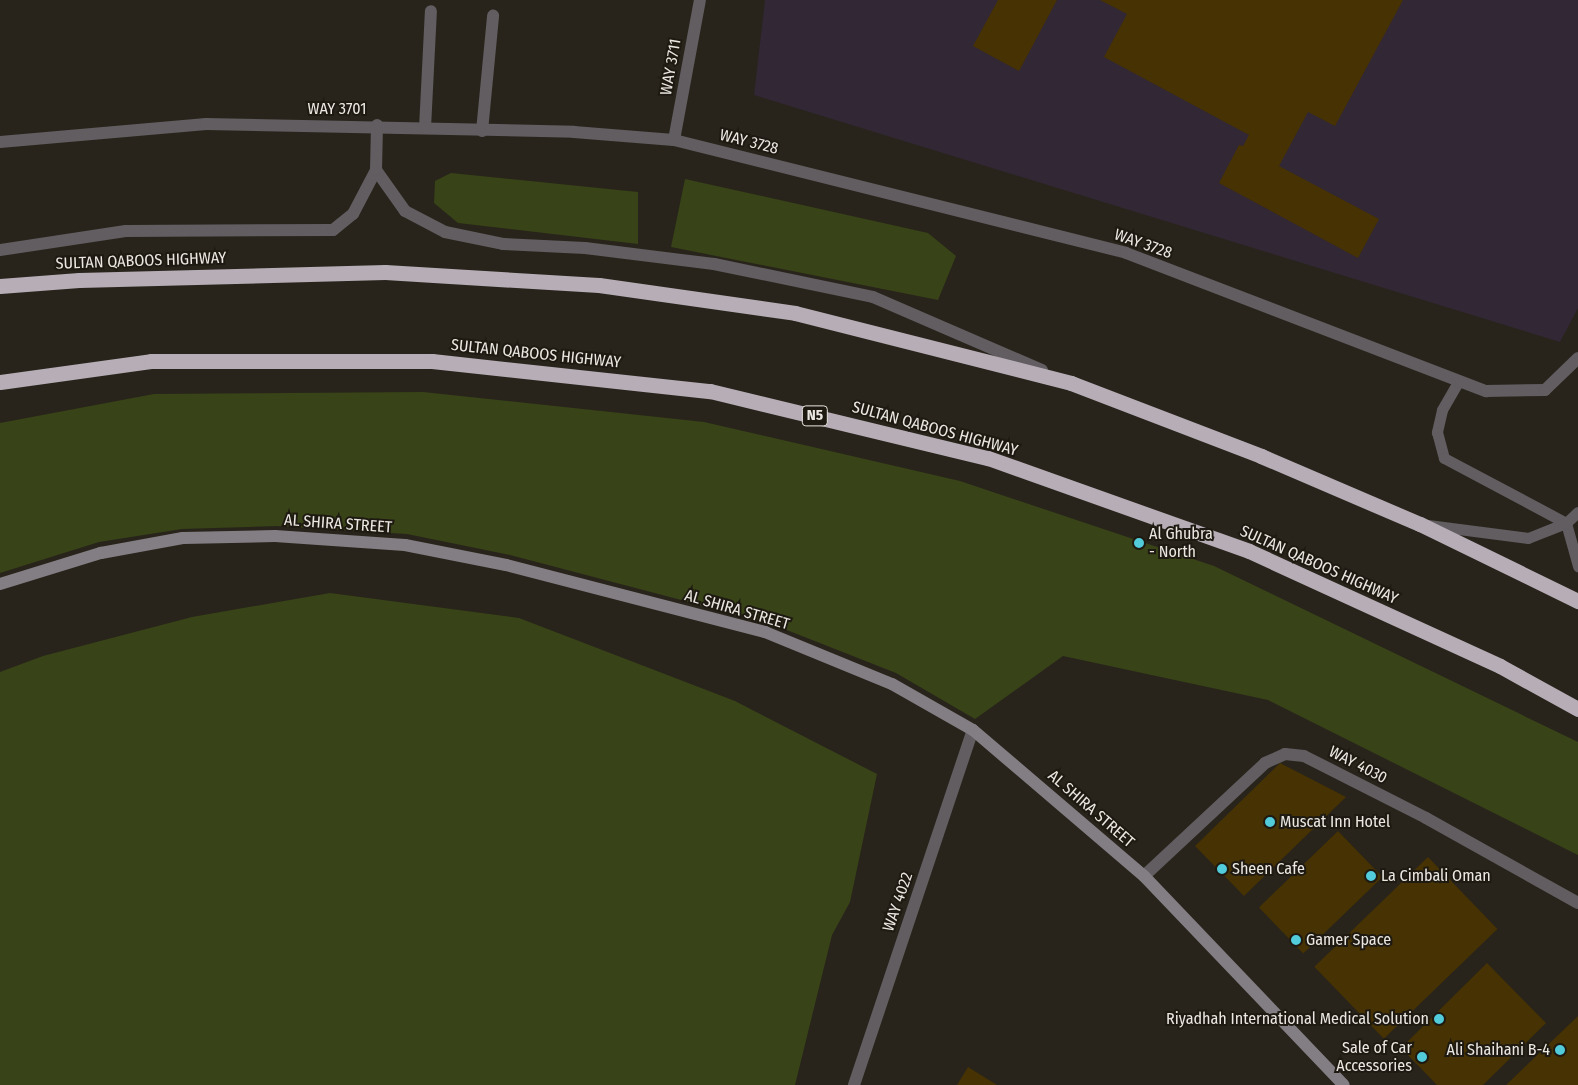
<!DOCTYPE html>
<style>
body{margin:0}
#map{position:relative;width:1578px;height:1085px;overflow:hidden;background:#28241b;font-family:"Fira Sans Condensed",sans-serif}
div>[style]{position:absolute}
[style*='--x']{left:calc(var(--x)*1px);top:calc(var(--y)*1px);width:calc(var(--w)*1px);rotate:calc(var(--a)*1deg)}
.education>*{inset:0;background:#322735}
.green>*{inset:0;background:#384317}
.building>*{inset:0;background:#463202;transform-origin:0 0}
.lane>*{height:11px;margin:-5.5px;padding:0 5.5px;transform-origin:5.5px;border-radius:5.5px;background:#615d61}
.street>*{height:12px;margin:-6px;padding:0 6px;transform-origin:6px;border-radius:6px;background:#615d61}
.secondary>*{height:12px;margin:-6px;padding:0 6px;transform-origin:6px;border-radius:6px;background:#837e84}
.highway>*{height:15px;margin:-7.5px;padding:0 7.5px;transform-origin:7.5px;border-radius:7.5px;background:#b6adb6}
.dots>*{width:14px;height:14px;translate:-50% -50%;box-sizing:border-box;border:2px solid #1e1a12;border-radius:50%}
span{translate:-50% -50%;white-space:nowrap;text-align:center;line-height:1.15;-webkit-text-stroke:4px #1e1a12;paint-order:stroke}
.shield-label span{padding:1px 4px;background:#1e1a12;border:1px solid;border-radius:4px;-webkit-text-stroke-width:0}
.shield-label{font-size:15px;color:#ebe8e2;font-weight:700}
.street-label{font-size:16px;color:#ebe8e2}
.poi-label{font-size:16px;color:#ebe8e2}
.left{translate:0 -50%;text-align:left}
.right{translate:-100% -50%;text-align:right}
</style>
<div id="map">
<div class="education">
<div style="clip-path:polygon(765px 0,1578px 0,1578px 308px,1560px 342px,754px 95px)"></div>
</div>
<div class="green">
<div style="clip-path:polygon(451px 173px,638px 192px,638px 244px,458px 223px,434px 203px,435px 181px)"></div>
<div style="clip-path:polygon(685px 179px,928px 233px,956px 256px,938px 300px,671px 247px)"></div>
<div style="clip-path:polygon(423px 392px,704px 422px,960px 481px,1214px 566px,1578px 742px,1578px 855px,1268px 700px,1063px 656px,975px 719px,896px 673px,769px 623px,510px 555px,407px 534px,276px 526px,182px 529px,99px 542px,0 573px,0 423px,154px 394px)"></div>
<div style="clip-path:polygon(330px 593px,519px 618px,735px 701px,877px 774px,850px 902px,832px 935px,795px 1085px,0 1085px,0 672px,43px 656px,192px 617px)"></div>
</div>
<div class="building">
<div style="clip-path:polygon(998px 0,1057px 0,1019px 71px,973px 46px)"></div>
<div style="clip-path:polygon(1100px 0,1403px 0,1335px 126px,1308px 112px,1279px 166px,1379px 219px,1358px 258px,1219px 183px,1239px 145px,1243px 146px,1249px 135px,1104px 57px,1127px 14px)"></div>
<div style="clip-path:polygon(1280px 763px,1346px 797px,1244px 896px,1195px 846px)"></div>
<div style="left:1338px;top:831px;width:64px;height:110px;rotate:46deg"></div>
<div style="left:1428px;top:857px;width:100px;height:158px;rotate:46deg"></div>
<div style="clip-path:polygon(1487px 963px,1546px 1023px,1483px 1085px,1437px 1085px,1401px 1048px)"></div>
<div style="clip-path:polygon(1578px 1016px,1578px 1085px,1506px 1085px)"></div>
<div style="clip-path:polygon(968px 1067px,997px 1085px,957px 1085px)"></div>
</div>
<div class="lane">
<div style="--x:1458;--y:382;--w:32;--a:120"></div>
<div style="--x:1442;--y:410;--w:23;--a:103"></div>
<div style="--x:1437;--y:432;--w:27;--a:75"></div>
<div style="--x:1444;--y:458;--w:138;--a:28"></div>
<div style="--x:1566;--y:523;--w:45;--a:74.4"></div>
<div style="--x:1428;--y:525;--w:101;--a:7.4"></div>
<div style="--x:1528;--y:538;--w:41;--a:-21.5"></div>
<div style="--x:1566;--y:523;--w:16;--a:-43"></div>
</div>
<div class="street">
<div style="--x:425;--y:128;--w:117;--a:-87.1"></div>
<div style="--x:482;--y:131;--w:116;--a:-84.5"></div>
<div style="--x:674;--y:140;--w:142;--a:-79.5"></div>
<div style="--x:0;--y:142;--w:207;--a:-5"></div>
<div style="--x:206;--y:124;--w:368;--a:1.2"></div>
<div style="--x:574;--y:132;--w:100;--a:4.6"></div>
<div style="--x:674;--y:140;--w:466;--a:14"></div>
<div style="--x:1126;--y:253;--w:386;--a:21"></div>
<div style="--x:1486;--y:391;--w:59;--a:-1"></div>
<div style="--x:1545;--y:390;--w:46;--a:-44.1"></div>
<div style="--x:376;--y:170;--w:50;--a:54.7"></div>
<div style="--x:405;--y:211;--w:45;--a:27.7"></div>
<div style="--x:445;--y:232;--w:59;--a:11.7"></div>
<div style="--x:503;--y:244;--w:82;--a:2.8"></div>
<div style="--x:585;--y:248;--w:130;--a:7.1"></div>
<div style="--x:714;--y:264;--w:162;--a:11.7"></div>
<div style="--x:873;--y:297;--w:184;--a:23.4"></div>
<div style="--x:0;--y:250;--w:127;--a:-8.6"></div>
<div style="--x:126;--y:231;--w:207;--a:-0.3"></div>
<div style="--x:333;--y:230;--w:26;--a:-39"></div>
<div style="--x:353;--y:214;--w:50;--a:-62.4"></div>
<div style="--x:376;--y:170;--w:45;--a:-88.7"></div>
<div style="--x:1144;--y:876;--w:166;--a:-43"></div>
<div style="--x:1265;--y:763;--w:22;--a:-24"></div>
<div style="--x:1285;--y:754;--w:19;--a:6"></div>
<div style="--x:1304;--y:756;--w:137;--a:26.9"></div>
<div style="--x:1426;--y:818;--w:174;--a:29.2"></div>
<div style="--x:854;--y:1085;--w:374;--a:-71.5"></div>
</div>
<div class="secondary">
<div style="--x:0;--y:584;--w:106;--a:-17.1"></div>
<div style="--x:101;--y:553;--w:83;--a:-10.4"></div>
<div style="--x:183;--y:538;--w:92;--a:-1.2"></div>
<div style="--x:275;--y:536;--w:130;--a:4"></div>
<div style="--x:405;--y:545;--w:103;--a:11.2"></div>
<div style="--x:506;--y:565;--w:268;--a:14.5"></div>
<div style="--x:765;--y:632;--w:137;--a:22.3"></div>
<div style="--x:892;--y:684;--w:93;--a:29.6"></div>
<div style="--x:973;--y:730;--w:225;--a:40.5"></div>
<div style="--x:1144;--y:876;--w:289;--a:46.3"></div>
</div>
<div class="highway">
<div style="--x:0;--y:286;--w:79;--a:-4.3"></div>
<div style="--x:79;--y:280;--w:306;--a:-1.5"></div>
<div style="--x:385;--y:272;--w:214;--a:3.5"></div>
<div style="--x:599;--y:285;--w:198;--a:8.1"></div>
<div style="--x:795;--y:313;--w:285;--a:14.2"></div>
<div style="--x:1071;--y:383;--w:204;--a:21"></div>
<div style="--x:1261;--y:456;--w:173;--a:23.2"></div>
<div style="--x:1420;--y:524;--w:176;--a:26"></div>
<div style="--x:0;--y:382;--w:152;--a:-7.9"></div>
<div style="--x:151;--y:361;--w:281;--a:0"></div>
<div style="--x:432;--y:361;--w:280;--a:6.2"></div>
<div style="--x:710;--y:391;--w:286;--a:13.6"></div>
<div style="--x:988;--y:458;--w:277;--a:19.6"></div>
<div style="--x:1249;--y:551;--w:276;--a:24.6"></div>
<div style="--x:1500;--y:666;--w:89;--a:28.9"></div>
</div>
<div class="dots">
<div style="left:1139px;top:543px;background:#52cbda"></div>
<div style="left:1270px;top:822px;background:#52cbda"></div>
<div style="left:1222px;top:869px;background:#52cbda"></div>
<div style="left:1371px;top:876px;background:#52cbda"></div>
<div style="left:1296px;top:940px;background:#52cbda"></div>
<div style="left:1439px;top:1019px;background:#52cbda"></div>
<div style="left:1560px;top:1050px;background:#52cbda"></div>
<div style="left:1422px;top:1057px;background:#52cbda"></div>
</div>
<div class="shield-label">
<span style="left:815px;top:416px">N5</span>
</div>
<div class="street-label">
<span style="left:671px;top:67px;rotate:-80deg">WAY 3711</span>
<span style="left:337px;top:109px">WAY 3701</span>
<span style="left:749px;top:142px;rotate:14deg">WAY 3728</span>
<span style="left:1143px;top:244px;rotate:19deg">WAY 3728</span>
<span style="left:141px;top:261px;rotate:-2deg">SULTAN QABOOS HIGHWAY</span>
<span style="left:536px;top:354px;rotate:6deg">SULTAN QABOOS HIGHWAY</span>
<span style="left:935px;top:429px;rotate:15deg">SULTAN QABOOS HIGHWAY</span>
<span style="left:338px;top:524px;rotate:4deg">AL SHIRA STREET</span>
<span style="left:1319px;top:565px;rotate:24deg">SULTAN QABOOS HIGHWAY</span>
<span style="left:737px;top:610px;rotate:16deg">AL SHIRA STREET</span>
<span style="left:1358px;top:765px;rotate:27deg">WAY 4030</span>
<span style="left:1091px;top:809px;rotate:41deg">AL SHIRA STREET</span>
<span style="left:898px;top:902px;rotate:-71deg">WAY 4022</span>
</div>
<div class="poi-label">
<span class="left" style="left:1149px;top:543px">Al Ghubra<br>- North</span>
<span class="left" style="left:1280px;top:822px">Muscat Inn Hotel</span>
<span class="left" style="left:1232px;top:869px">Sheen Cafe</span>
<span class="left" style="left:1381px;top:876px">La Cimbali Oman</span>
<span class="left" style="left:1306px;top:940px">Gamer Space</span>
<span class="right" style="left:1429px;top:1019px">Riyadhah International Medical Solution</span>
<span class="right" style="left:1412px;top:1057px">Sale of Car<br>Accessories</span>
<span class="right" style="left:1550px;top:1050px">Ali Shaihani B-4</span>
</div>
</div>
